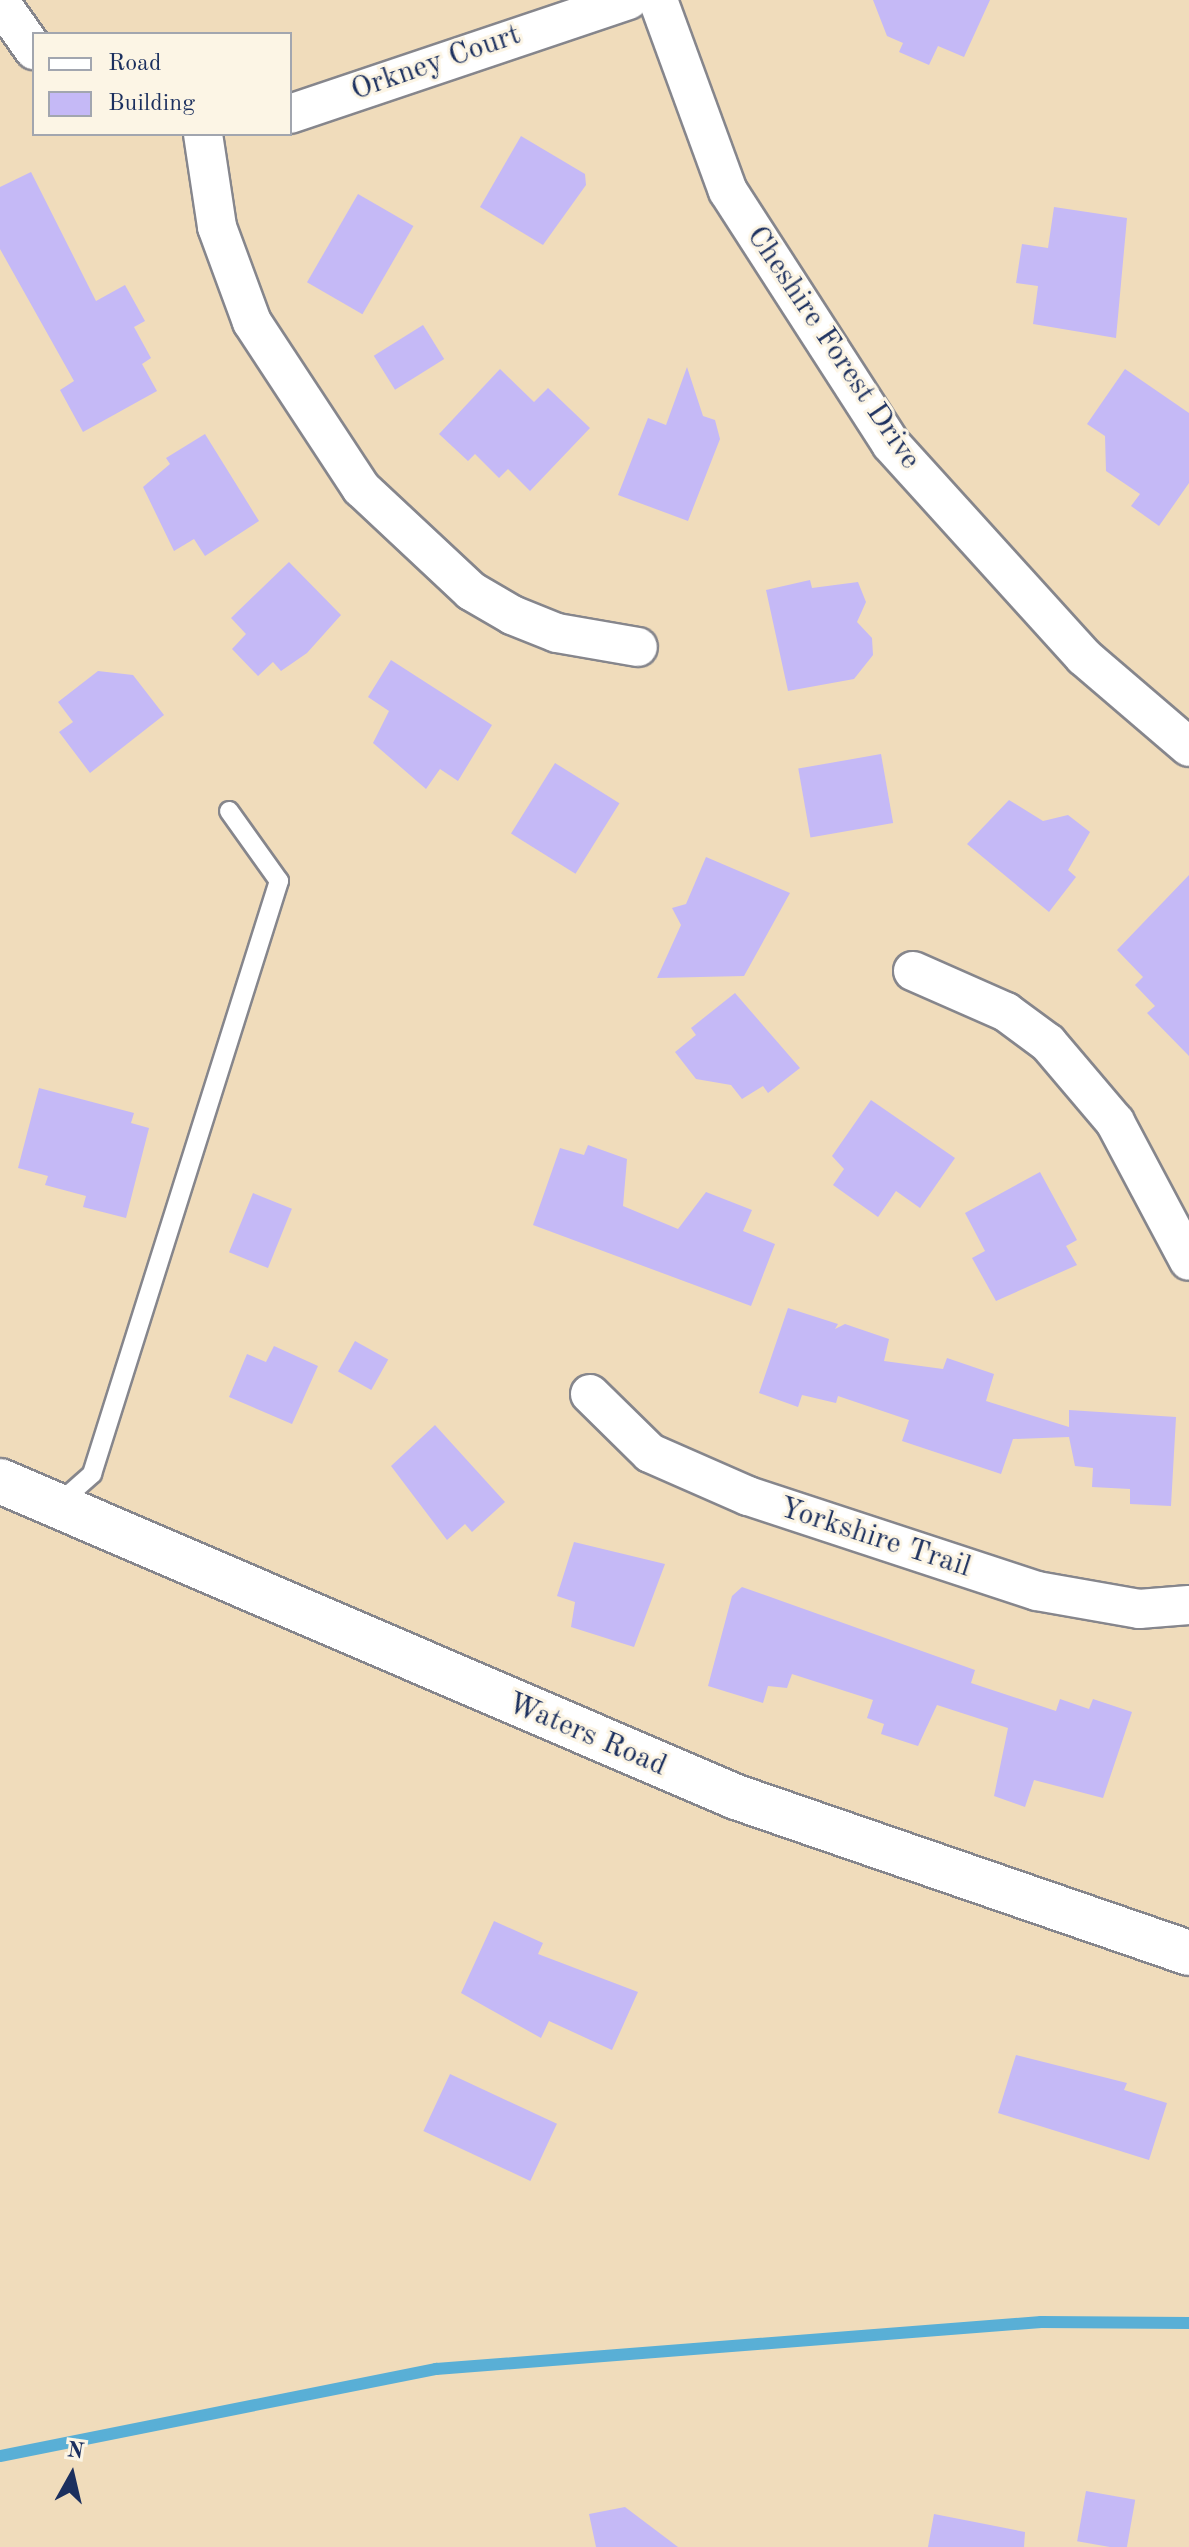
<!DOCTYPE html>
<style>
body{margin:0}
#map{position:relative;width:1189px;height:2547px;overflow:hidden;background:#f0dcbb;font-family:"Old Standard TT",serif}
div>[style]{position:absolute}
[style*='--x']{left:calc(var(--x)*1px);top:calc(var(--y)*1px);width:calc(var(--w)*1px);rotate:calc(var(--a)*1deg)}
.stream>*{height:12px;margin:-6px;padding:0 6px;transform-origin:6px;border-radius:6px;background:#59afd6}
.building>*{inset:0;background:#c5b9f6;transform-origin:0 0}
.roads{filter:drop-shadow(2px 0 #86868c) drop-shadow(-2px 0 #86868c) drop-shadow(0 2px #86868c) drop-shadow(0 -2px #86868c)}
.service>*{height:18px;margin:-9px;padding:0 9px;transform-origin:9px;border-radius:9px;background:#fff}
.minor>*{height:38px;margin:-19px;padding:0 19px;transform-origin:19px;border-radius:19px;background:#fff}
.tertiary>*{height:44px;margin:-22px;padding:0 22px;transform-origin:22px;border-radius:22px;background:#fff}
span{translate:-50% -50%;white-space:nowrap;text-align:center;line-height:1.15;-webkit-text-stroke:6px #fcf5e5;paint-order:stroke}
.street-label{font-size:30px;color:#1b2f5e}
.legend{position:absolute;left:32px;top:32px;width:260px;height:104px;box-sizing:border-box;background:#fcf5e5;border:2px solid #a2a6af;margin:0;padding:10px 14px;list-style:none;font-size:24px;color:#1b2f5e}
.legend li{display:flex;align-items:center;gap:16px;height:40px}
.legend b{width:40px;border:2px solid #a2a6af}
.north{position:absolute;left:32px;top:2435px;width:80px;height:80px;-webkit-text-stroke:6px #fcf5e5;paint-order:stroke;rotate:8deg;font-size:22px;font-weight:700;line-height:32px;text-align:center;color:#1b2f5e}
.north::after{content:'';display:block;margin:auto;width:28px;height:36px;background:#1b2f5e;clip-path:polygon(50% 0,100% 100%,50% 72%,0 100%)}
</style>
<div id="map">
<div class="stream">
<div style="--x:0;--y:2456;--w:445;--a:-11.3"></div>
<div style="--x:436;--y:2369;--w:607;--a:-4.44"></div>
<div style="--x:1041;--y:2322;--w:148;--a:0.4"></div>
</div>
<div class="building">
<div style="clip-path:polygon(873px 0,990px 0,964px 57px,938px 46px,929px 65px,899px 52px,903px 43px,887px 36px)"></div>
<div style="clip-path:polygon(521px 136px,585px 174px,586px 185px,543px 245px,480px 207px)"></div>
<div style="clip-path:polygon(31px 172px,96px 301px,125px 285px,145px 321px,134px 327px,151px 358px,142px 364px,157px 391px,83px 432px,60px 390px,74px 381px,0 249px,0 187px)"></div>
<div style="left:358px;top:194px;width:64px;height:102px;rotate:30deg"></div>
<div style="clip-path:polygon(1054px 207px,1127px 218px,1116px 338px,1033px 324px,1038px 286px,1016px 283px,1022px 244px,1048px 248px)"></div>
<div style="left:423px;top:325px;width:40px;height:58px;rotate:58deg"></div>
<div style="clip-path:polygon(687px 367px,703px 416px,715px 420px,720px 439px,688px 521px,618px 495px,648px 418px,666px 425px)"></div>
<div style="clip-path:polygon(500px 369px,534px 402px,548px 388px,590px 428px,530px 491px,508px 469px,499px 478px,475px 454px,468px 461px,439px 434px)"></div>
<div style="clip-path:polygon(1125px 369px,1189px 413px,1189px 483px,1159px 526px,1131px 506px,1140px 494px,1106px 471px,1105px 436px,1087px 424px)"></div>
<div style="clip-path:polygon(205px 434px,259px 521px,205px 556px,194px 539px,174px 551px,143px 487px,170px 464px,166px 458px)"></div>
<div style="clip-path:polygon(289px 562px,341px 615px,307px 653px,281px 671px,273px 662px,258px 676px,232px 649px,246px 634px,231px 618px)"></div>
<div style="clip-path:polygon(810px 580px,812px 588px,858px 582px,866px 602px,857px 622px,872px 638px,873px 655px,854px 679px,788px 691px,766px 590px)"></div>
<div style="clip-path:polygon(391px 660px,492px 725px,458px 781px,440px 769px,426px 789px,373px 743px,389px 711px,368px 697px)"></div>
<div style="clip-path:polygon(98px 671px,133px 675px,164px 715px,90px 773px,59px 732px,73px 722px,58px 702px)"></div>
<div style="left:881px;top:754px;width:70px;height:84px;rotate:80deg"></div>
<div style="left:555px;top:763px;width:76px;height:83px;rotate:32deg"></div>
<div style="clip-path:polygon(1009px 800px,1043px 821px,1068px 815px,1090px 832px,1068px 870px,1076px 877px,1049px 912px,967px 844px)"></div>
<div style="clip-path:polygon(706px 857px,790px 893px,744px 976px,657px 978px,681px 925px,672px 908px,686px 904px)"></div>
<div style="clip-path:polygon(1189px 875px,1189px 1056px,1147px 1013px,1155px 1006px,1135px 985px,1143px 977px,1117px 950px)"></div>
<div style="clip-path:polygon(735px 993px,800px 1068px,768px 1093px,763px 1086px,742px 1099px,731px 1085px,696px 1079px,675px 1052px,696px 1035px,691px 1028px)"></div>
<div style="clip-path:polygon(39px 1088px,134px 1113px,131px 1123px,149px 1128px,126px 1218px,83px 1207px,86px 1196px,45px 1185px,48px 1176px,18px 1168px)"></div>
<div style="clip-path:polygon(871px 1100px,955px 1158px,920px 1208px,896px 1191px,878px 1217px,833px 1185px,844px 1169px,832px 1156px)"></div>
<div style="clip-path:polygon(588px 1145px,627px 1159px,623px 1206px,678px 1229px,706px 1192px,752px 1210px,743px 1231px,775px 1244px,751px 1306px,533px 1225px,560px 1148px,584px 1155px)"></div>
<div style="clip-path:polygon(1040px 1172px,1077px 1240px,1066px 1246px,1077px 1265px,996px 1301px,972px 1258px,985px 1251px,965px 1213px)"></div>
<div style="left:253px;top:1193px;width:42px;height:64px;rotate:22deg"></div>
<div style="clip-path:polygon(788px 1308px,838px 1324px,835px 1329px,845px 1324px,889px 1339px,884px 1361px,943px 1369px,947px 1358px,994px 1374px,986px 1401px,1069px 1427px,1069px 1410px,1176px 1417px,1171px 1506px,1130px 1504px,1130px 1489px,1092px 1487px,1093px 1468px,1075px 1466px,1069px 1437px,1013px 1439px,1001px 1474px,902px 1441px,909px 1420px,838px 1396px,836px 1403px,802px 1395px,798px 1407px,759px 1393px)"></div>
<div style="left:355px;top:1341px;width:38px;height:35px;rotate:29deg"></div>
<div style="clip-path:polygon(274px 1346px,318px 1366px,292px 1424px,229px 1397px,247px 1354px,266px 1362px)"></div>
<div style="clip-path:polygon(435px 1425px,505px 1502px,472px 1532px,465px 1524px,447px 1540px,391px 1466px)"></div>
<div style="clip-path:polygon(574px 1542px,665px 1564px,634px 1647px,571px 1627px,575px 1602px,557px 1596px)"></div>
<div style="clip-path:polygon(742px 1587px,975px 1670px,971px 1683px,1056px 1711px,1060px 1699px,1089px 1709px,1093px 1699px,1132px 1712px,1103px 1798px,1034px 1780px,1025px 1807px,994px 1796px,1008px 1728px,937px 1705px,918px 1746px,881px 1734px,884px 1724px,867px 1718px,873px 1700px,792px 1674px,787px 1688px,768px 1686px,763px 1703px,708px 1686px,732px 1596px)"></div>
<div style="clip-path:polygon(494px 1921px,543px 1943px,538px 1954px,638px 1992px,612px 2050px,549px 2021px,541px 2038px,461px 1993px)"></div>
<div style="clip-path:polygon(1016px 2055px,1127px 2083px,1124px 2090px,1167px 2103px,1149px 2160px,998px 2113px)"></div>
<div style="left:450px;top:2074px;width:118px;height:63px;rotate:25deg"></div>
<div style="left:1086px;top:2491px;width:50px;height:51px;rotate:10deg"></div>
<div style="clip-path:polygon(625px 2507px,678px 2547px,596px 2547px,589px 2514px)"></div>
<div style="clip-path:polygon(934px 2514px,1025px 2532px,1024px 2547px,928px 2547px)"></div>
</div>
<div class="roads">
<div class="service">
<div style="--x:57;--y:1505;--w:47;--a:-41.5"></div>
<div style="--x:92;--y:1474;--w:622;--a:-72.5"></div>
<div style="--x:279;--y:881;--w:86;--a:-125.5"></div>
</div>
<div class="minor">
<div style="--x:658;--y:0;--w:203;--a:69.9"></div>
<div style="--x:728;--y:191;--w:301;--a:57.2"></div>
<div style="--x:891;--y:444;--w:287;--a:47.8"></div>
<div style="--x:1084;--y:657;--w:138;--a:40.6"></div>
<div style="--x:0;--y:2;--w:59;--a:54.7"></div>
<div style="--x:290;--y:114;--w:357;--a:-18.6"></div>
<div style="--x:203;--y:134;--w:94;--a:81.4"></div>
<div style="--x:217;--y:227;--w:101;--a:69.8"></div>
<div style="--x:252;--y:322;--w:199;--a:56.7"></div>
<div style="--x:361;--y:488;--w:151;--a:43.1"></div>
<div style="--x:471;--y:591;--w:48;--a:30.3"></div>
<div style="--x:512;--y:615;--w:48;--a:21.8"></div>
<div style="--x:557;--y:633;--w:82;--a:9.8"></div>
<div style="--x:913;--y:971;--w:102;--a:23.8"></div>
<div style="--x:1006;--y:1012;--w:52;--a:36.4"></div>
<div style="--x:1048;--y:1043;--w:104;--a:49.7"></div>
<div style="--x:1115;--y:1122;--w:157;--a:62"></div>
<div style="--x:590;--y:1394;--w:84;--a:44.5"></div>
<div style="--x:650;--y:1453;--w:107;--a:23.7"></div>
<div style="--x:748;--y:1496;--w:304;--a:18.2"></div>
<div style="--x:1037;--y:1591;--w:104;--a:10"></div>
<div style="--x:1139;--y:1609;--w:50;--a:-4.6"></div>
</div>
<div class="tertiary">
<div style="--x:0;--y:1481;--w:801;--a:23.24"></div>
<div style="--x:736;--y:1797;--w:479;--a:19"></div>
</div>
</div>
<div class="street-label">
<span style="left:436px;top:63px;rotate:-19deg">Orkney Court</span>
<span style="left:833px;top:348px;rotate:56deg">Cheshire Forest Drive</span>
<span style="left:875px;top:1538px;rotate:18deg">Yorkshire Trail</span>
<span style="left:587px;top:1735px;rotate:23deg">Waters Road</span>
</div>
<ul class="legend">
<li><b style="height:10px;background:#fff"></b>Road</li>
<li><b style="height:22px;background:#c5b9f6"></b>Building</li>
</ul>
<div class="north">N</div>
</div>
